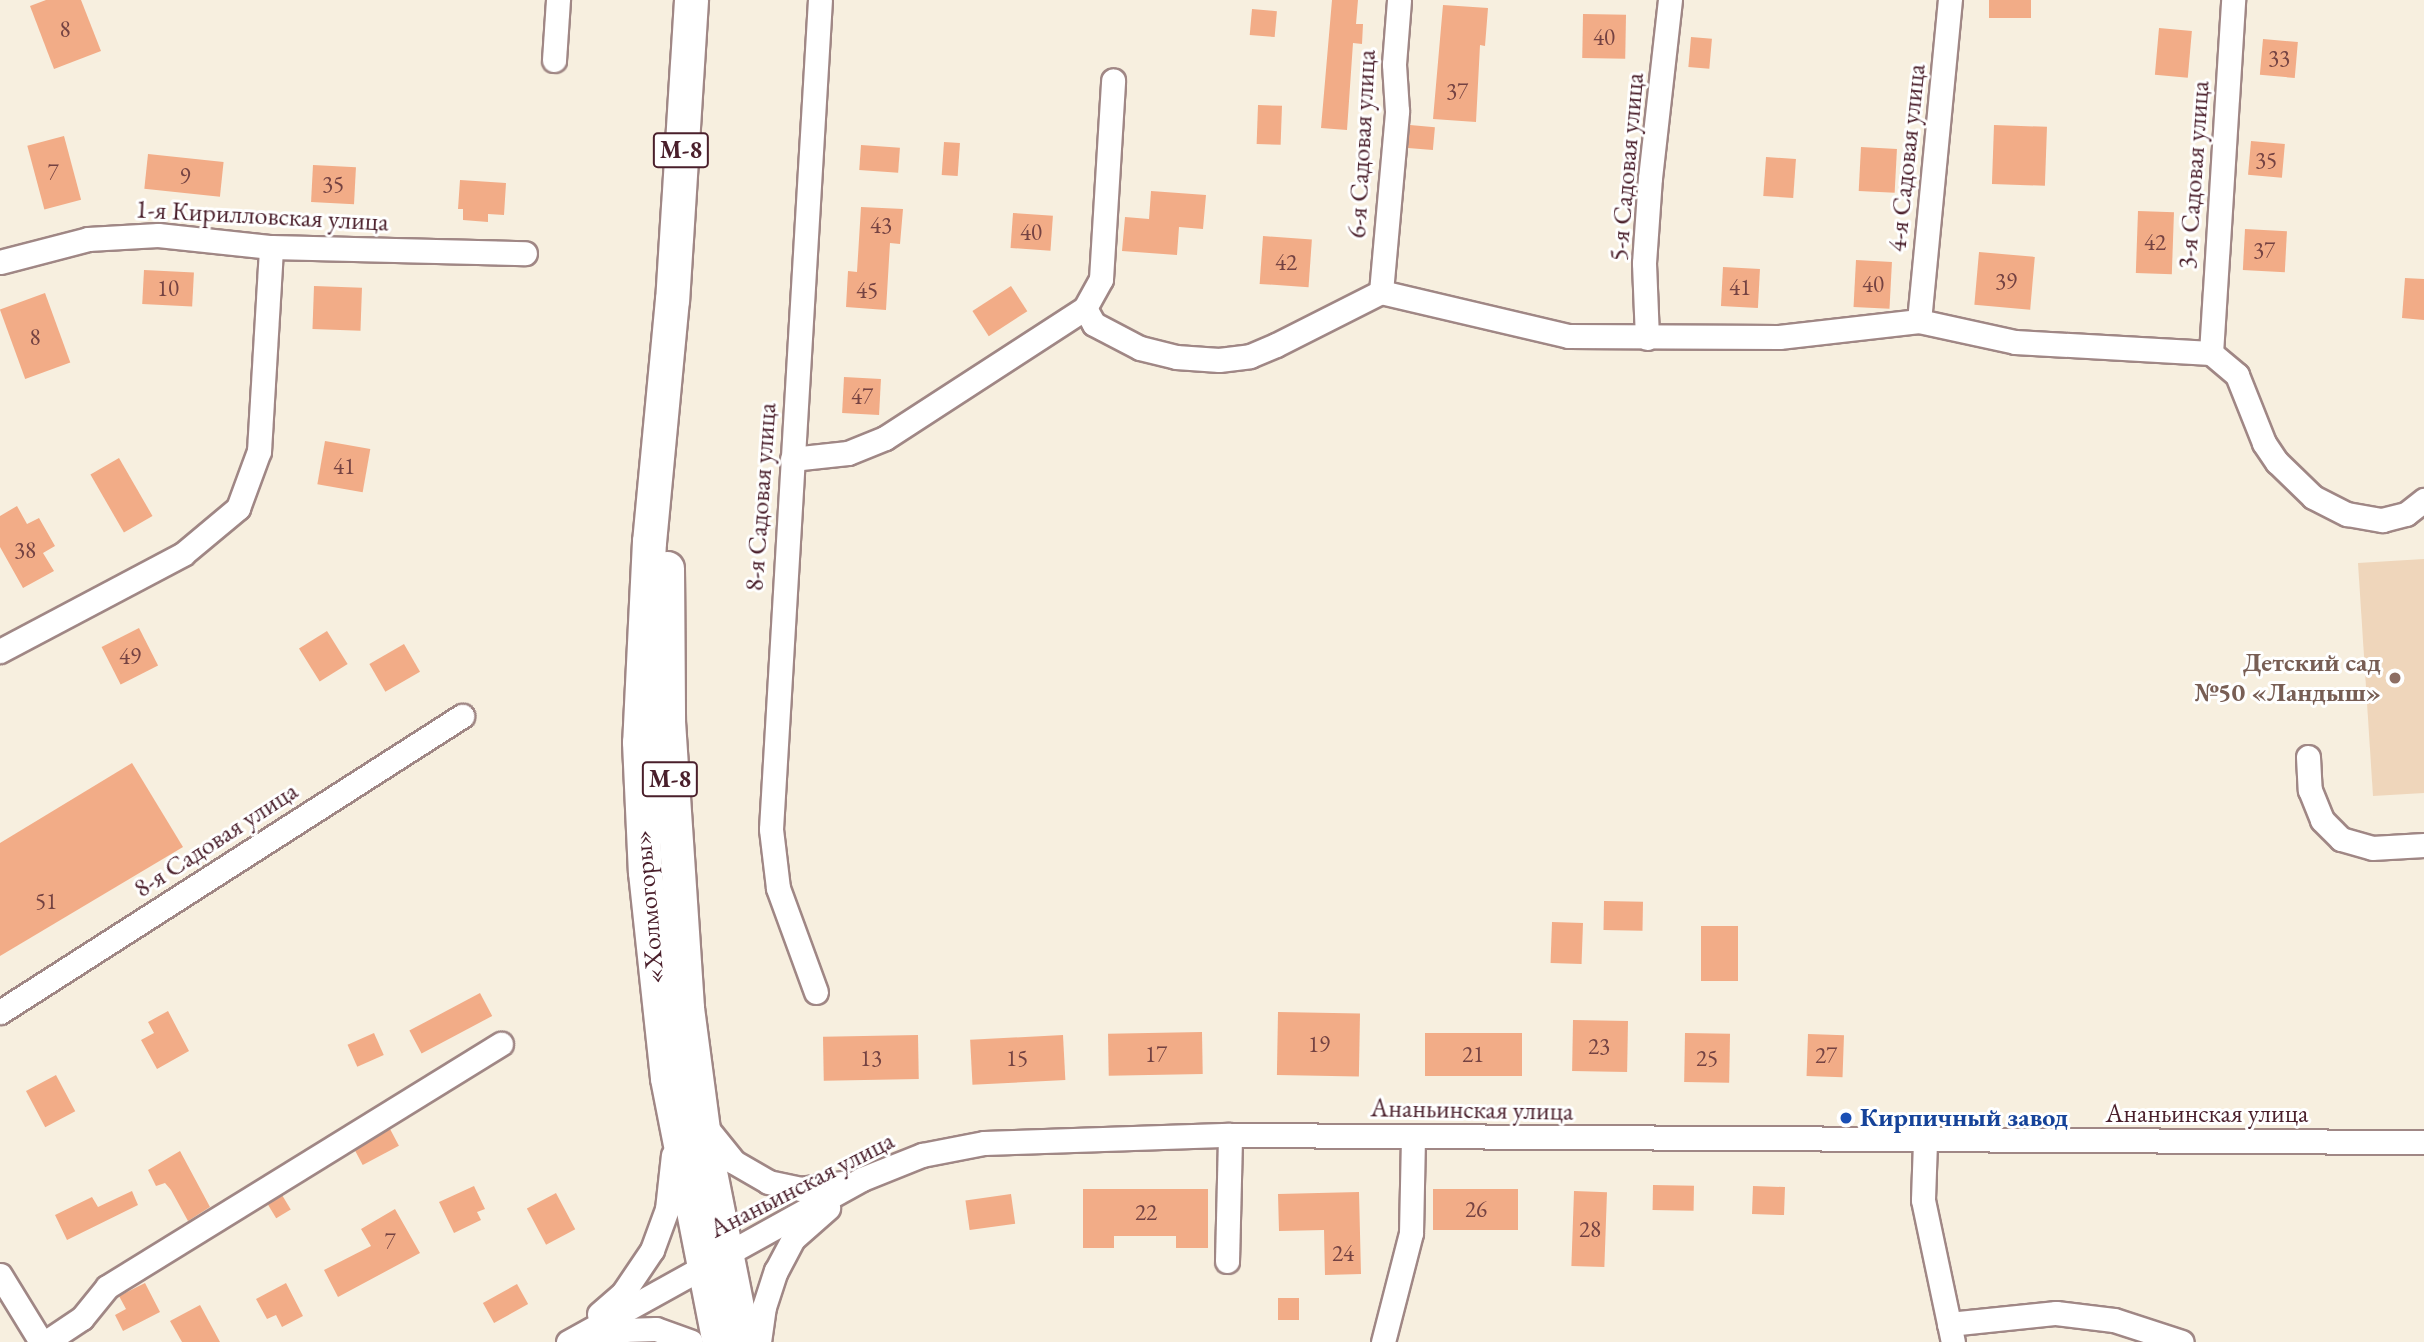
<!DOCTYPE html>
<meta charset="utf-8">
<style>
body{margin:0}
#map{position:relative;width:2424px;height:1342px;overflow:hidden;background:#f7efdf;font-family:"EB Garamond",serif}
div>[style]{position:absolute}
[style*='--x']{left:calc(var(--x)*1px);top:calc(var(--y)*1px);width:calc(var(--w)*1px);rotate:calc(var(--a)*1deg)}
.built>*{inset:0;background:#efd6bb}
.building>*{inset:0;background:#f2ac87;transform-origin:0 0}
.roads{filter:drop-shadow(2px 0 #a08785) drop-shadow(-2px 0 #a08785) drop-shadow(0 2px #a08785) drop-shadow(0 -2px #a08785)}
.minor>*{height:23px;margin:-11.5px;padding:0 11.5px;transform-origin:11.5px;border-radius:11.5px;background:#fff}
.highway>*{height:33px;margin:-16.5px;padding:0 16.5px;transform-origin:16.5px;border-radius:16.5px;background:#fff}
.dots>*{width:19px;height:19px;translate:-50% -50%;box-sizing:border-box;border:4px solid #fff;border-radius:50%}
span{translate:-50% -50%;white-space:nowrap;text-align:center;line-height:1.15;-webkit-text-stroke:6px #fff;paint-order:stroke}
.number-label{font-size:23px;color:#744242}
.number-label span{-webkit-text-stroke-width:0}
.shield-label span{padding:2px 5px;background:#fff;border:2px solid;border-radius:5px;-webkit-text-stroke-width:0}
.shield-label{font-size:24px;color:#4a1f2b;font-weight:700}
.street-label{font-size:26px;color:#4a1f2b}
.education-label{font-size:26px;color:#785e54;font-weight:700}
.right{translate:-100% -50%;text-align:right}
.transit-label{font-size:26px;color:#164399;font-weight:700}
.left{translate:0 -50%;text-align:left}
</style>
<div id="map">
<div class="built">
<div style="clip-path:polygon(2424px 559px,2424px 793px,2373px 796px,2358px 563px)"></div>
</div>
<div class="building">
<div style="clip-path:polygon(46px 0,81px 0,101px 51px,54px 69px,30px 6px)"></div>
<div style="clip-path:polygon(1332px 0,1358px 0,1356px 24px,1363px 24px,1362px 44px,1353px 43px,1347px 130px,1321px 128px)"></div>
<div style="left:1989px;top:0;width:42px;height:18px"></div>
<div style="clip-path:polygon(1443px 5px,1488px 8px,1485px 46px,1480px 45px,1476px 122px,1433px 119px)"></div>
<div style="left:1252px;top:9px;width:25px;height:26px;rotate:5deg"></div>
<div style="left:1583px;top:14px;width:43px;height:44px;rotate:1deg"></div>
<div style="left:2159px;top:28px;width:33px;height:47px;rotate:5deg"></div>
<div style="left:1691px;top:37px;width:21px;height:30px;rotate:5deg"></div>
<div style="left:2263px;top:39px;width:35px;height:36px;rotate:5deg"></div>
<div style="left:1258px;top:105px;width:24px;height:39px;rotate:2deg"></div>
<div style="left:1410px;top:125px;width:25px;height:23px;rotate:5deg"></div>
<div style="left:1994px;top:125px;width:53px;height:59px;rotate:2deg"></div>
<div style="left:64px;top:136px;width:66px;height:38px;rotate:75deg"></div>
<div style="left:2251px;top:141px;width:34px;height:34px;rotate:5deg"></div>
<div style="left:944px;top:142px;width:16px;height:33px;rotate:4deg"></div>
<div style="left:861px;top:145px;width:39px;height:25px;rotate:4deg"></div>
<div style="left:1861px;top:147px;width:36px;height:44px;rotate:3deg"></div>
<div style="left:148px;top:154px;width:76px;height:35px;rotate:6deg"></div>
<div style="left:1766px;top:157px;width:30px;height:39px;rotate:4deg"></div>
<div style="left:313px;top:165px;width:43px;height:37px;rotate:3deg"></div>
<div style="clip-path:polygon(460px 180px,506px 183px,504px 215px,488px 214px,488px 222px,463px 220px,463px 209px,458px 209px)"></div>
<div style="clip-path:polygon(1151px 191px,1206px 195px,1203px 229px,1179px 227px,1177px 255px,1122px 251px,1125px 217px,1149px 219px)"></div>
<div style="clip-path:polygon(861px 207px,903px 209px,900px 244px,890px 243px,886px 310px,846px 307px,848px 271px,857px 272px)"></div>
<div style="left:2138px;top:211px;width:36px;height:62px;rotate:2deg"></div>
<div style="left:1013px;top:213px;width:40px;height:35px;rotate:4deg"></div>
<div style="left:2245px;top:229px;width:42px;height:41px;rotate:3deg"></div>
<div style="left:1263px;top:236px;width:49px;height:48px;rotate:4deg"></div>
<div style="left:1979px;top:252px;width:56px;height:53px;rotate:5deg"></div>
<div style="left:1856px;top:260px;width:36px;height:47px;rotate:3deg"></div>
<div style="left:1723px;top:267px;width:37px;height:39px;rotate:3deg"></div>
<div style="left:144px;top:270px;width:50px;height:34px;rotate:3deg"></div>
<div style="clip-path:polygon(2405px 278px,2424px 279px,2424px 320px,2402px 318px)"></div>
<div style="left:314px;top:286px;width:48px;height:43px;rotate:2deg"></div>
<div style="left:1011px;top:286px;width:30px;height:46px;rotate:57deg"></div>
<div style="left:45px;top:293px;width:74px;height:48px;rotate:70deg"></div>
<div style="left:844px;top:377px;width:37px;height:36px;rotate:3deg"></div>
<div style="left:325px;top:441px;width:46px;height:44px;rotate:10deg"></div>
<div style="left:119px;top:458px;width:67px;height:33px;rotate:60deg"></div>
<div style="clip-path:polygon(17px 506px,27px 524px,39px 518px,55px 546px,43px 553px,54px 571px,23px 588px,0 547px,0 516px)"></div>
<div style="left:139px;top:628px;width:42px;height:42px;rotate:63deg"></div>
<div style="left:327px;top:631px;width:39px;height:33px;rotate:58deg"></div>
<div style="left:404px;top:644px;width:32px;height:40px;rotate:60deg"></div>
<div style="clip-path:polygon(132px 763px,183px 847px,0 956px,0 843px)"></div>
<div style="left:1604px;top:901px;width:39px;height:29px;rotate:1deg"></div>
<div style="left:1552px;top:922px;width:31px;height:41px;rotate:2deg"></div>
<div style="left:1701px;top:926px;width:37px;height:55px"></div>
<div style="left:480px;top:993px;width:26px;height:80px;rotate:62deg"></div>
<div style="clip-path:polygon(168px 1011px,189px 1051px,157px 1069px,141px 1040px,154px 1033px,148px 1022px)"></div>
<div style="left:1278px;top:1012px;width:82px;height:63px;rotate:1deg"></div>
<div style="left:1573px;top:1020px;width:55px;height:51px;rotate:1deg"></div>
<div style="left:1202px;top:1032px;width:42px;height:94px;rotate:89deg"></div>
<div style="left:374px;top:1033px;width:24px;height:29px;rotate:66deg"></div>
<div style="left:1425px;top:1033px;width:97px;height:43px"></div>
<div style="left:1685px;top:1033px;width:45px;height:49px;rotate:1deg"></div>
<div style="left:1808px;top:1034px;width:36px;height:42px;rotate:2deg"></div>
<div style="left:918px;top:1035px;width:44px;height:95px;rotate:89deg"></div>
<div style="left:1063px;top:1035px;width:45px;height:93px;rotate:87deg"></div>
<div style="left:56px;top:1075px;width:41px;height:34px;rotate:62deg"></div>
<div style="left:390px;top:1129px;width:19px;height:41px;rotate:62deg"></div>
<div style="clip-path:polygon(180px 1151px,210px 1207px,188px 1221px,171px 1190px,165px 1183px,156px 1186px,148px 1170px)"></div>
<div style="left:1653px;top:1185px;width:41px;height:25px;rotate:1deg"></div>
<div style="clip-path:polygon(474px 1186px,485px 1209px,477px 1212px,481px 1220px,454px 1233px,439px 1202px)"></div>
<div style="left:1753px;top:1186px;width:32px;height:28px;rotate:2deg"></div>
<div style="clip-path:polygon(1083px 1189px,1208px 1189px,1208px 1248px,1176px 1248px,1176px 1236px,1114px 1236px,1114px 1248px,1083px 1248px)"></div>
<div style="left:1433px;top:1189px;width:85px;height:41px"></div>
<div style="clip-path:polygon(132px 1191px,138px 1205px,67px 1240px,55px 1215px,92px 1197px,98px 1207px)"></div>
<div style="left:1574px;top:1191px;width:33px;height:75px;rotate:2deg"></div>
<div style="clip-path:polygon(1359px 1192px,1361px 1274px,1325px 1275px,1324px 1230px,1279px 1231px,1278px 1194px)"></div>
<div style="left:556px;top:1193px;width:41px;height:33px;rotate:62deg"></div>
<div style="left:1011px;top:1194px;width:30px;height:46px;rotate:82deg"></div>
<div style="left:282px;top:1195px;width:17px;height:17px;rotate:59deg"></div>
<div style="clip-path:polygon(395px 1209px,420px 1253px,338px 1297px,324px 1270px,371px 1246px,361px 1229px)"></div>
<div style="clip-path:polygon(145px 1283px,160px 1312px,123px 1331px,115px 1315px,126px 1309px,119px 1296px)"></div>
<div style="clip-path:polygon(286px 1283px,303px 1316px,282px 1327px,276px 1315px,267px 1319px,256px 1299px)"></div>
<div style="left:517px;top:1284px;width:23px;height:39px;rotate:61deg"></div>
<div style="left:1278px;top:1298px;width:21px;height:22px"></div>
<div style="clip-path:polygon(200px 1305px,220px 1342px,182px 1342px,170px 1321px)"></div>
</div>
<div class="roads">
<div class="minor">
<div style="--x:554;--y:60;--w:60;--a:-86.2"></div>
<div style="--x:0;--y:262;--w:91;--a:-14.6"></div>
<div style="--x:88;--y:239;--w:70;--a:-3.3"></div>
<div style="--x:158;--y:235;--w:114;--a:6.1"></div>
<div style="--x:271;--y:247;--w:254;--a:1.4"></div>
<div style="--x:1381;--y:292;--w:182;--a:-84.9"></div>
<div style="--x:1397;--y:111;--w:47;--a:-93.7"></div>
<div style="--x:1394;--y:64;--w:64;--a:-85.5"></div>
<div style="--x:1085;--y:308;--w:33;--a:-61"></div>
<div style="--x:1101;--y:279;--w:199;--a:-86.5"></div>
<div style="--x:1919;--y:321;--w:322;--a:-84.5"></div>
<div style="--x:1647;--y:338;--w:75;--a:-92.3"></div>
<div style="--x:1644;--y:263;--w:85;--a:-86"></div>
<div style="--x:1650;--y:178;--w:179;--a:-83.6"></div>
<div style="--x:2211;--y:353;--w:354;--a:-86.4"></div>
<div style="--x:792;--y:459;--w:56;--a:-6.1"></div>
<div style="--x:848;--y:453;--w:40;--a:-22"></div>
<div style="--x:885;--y:438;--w:239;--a:-33"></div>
<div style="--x:1085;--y:308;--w:18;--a:61"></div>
<div style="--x:1094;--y:324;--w:52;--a:27.6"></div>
<div style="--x:1140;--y:348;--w:37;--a:14"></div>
<div style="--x:1176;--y:357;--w:43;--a:4"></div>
<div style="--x:1219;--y:360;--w:31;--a:-7"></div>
<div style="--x:1250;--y:356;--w:28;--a:-23"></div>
<div style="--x:1276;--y:345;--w:118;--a:-26.8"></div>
<div style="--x:1381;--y:292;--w:192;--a:13.2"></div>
<div style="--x:1568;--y:336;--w:211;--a:0.3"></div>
<div style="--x:1779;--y:337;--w:141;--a:-6.5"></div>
<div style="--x:1919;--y:321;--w:98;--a:12.3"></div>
<div style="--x:2015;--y:342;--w:196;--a:3.2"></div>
<div style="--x:2211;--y:353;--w:34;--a:40"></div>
<div style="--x:2237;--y:375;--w:73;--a:68.3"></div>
<div style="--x:2264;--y:443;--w:23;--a:56"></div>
<div style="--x:2277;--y:462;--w:50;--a:44.2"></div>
<div style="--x:2313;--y:497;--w:38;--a:27"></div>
<div style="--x:2347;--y:514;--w:36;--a:10"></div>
<div style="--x:2382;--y:520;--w:25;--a:-14"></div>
<div style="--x:2406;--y:514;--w:23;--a:-38"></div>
<div style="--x:0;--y:651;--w:207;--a:-27.9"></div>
<div style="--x:183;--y:554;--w:72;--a:-39.9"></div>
<div style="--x:238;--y:508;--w:61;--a:-69.8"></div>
<div style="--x:259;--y:451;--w:204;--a:-86.6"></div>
<div style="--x:2308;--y:757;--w:33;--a:87"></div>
<div style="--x:2310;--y:790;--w:32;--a:68"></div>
<div style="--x:2322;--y:820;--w:27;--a:45"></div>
<div style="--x:2341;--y:839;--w:32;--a:16"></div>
<div style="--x:2372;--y:848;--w:52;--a:-3.3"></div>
<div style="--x:816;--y:992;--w:111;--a:-110.1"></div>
<div style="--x:778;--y:888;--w:59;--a:-96.8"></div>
<div style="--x:771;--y:829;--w:830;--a:-86.62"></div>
<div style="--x:0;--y:1012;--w:549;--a:-32.65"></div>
<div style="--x:705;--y:1126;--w:46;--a:51.1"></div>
<div style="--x:734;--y:1162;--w:39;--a:30"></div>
<div style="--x:768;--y:1182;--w:34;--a:12"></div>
<div style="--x:801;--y:1189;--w:41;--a:-8.3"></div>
<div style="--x:1925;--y:1142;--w:58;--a:92"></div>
<div style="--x:1923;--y:1200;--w:145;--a:78.1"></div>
<div style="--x:1227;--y:1261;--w:126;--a:-88.6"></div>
<div style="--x:0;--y:1275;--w:79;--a:58.5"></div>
<div style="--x:599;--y:1314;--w:32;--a:-41"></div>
<div style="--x:623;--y:1293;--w:52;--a:-56"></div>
<div style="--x:652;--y:1250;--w:44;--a:-69.9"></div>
<div style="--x:667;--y:1209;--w:54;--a:-83.7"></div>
<div style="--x:1949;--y:1324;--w:108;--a:-5.9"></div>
<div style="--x:2056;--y:1313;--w:58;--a:6.9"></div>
<div style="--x:2114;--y:1320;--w:71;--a:17.9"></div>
<div style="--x:593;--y:1338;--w:32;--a:-14"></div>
<div style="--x:624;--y:1330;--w:32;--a:-2"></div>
<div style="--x:656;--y:1329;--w:37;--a:20"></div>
<div style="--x:46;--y:1342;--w:43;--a:-33.7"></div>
<div style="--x:82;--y:1318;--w:40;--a:-51"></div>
<div style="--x:107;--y:1287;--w:463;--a:-31.7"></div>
<div style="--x:568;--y:1342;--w:336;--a:-29"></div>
<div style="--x:862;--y:1179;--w:65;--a:-21.8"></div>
<div style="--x:922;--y:1155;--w:63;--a:-11"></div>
<div style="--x:984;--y:1143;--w:246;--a:-1.9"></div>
<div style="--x:1230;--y:1135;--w:1194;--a:0.34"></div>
<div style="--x:759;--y:1342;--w:35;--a:-82"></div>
<div style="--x:764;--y:1307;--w:38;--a:-72"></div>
<div style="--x:776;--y:1271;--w:36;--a:-62"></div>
<div style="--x:793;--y:1239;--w:47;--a:-41.5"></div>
<div style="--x:1383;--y:1342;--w:113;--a:-75.6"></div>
<div style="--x:1411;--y:1233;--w:96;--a:-88.8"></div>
</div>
<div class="highway">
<div style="--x:691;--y:0;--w:300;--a:93.6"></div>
<div style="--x:672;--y:299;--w:243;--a:95.4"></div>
<div style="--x:649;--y:541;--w:201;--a:92.8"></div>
<div style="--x:639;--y:742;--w:130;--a:87.4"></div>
<div style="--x:645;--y:872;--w:207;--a:83.9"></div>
<div style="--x:667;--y:1078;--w:269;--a:78.9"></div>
<div style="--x:667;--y:568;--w:153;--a:89.6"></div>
<div style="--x:668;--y:721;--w:288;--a:86.2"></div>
<div style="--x:687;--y:1008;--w:145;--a:82.5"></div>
<div style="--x:706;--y:1152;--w:194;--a:78.7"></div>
</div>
</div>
<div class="dots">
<div style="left:2395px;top:678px;background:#8d6e63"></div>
<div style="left:1846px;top:1118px;background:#1a4fb4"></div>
</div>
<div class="number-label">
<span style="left:65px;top:29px">8</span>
<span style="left:1604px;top:37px">40</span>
<span style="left:2279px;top:58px">33</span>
<span style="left:1457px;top:91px">37</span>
<span style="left:2266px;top:160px">35</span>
<span style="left:53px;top:172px">7</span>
<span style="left:185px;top:176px">9</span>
<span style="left:333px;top:184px">35</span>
<span style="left:881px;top:225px">43</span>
<span style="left:1031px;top:232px">40</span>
<span style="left:2155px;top:242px">42</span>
<span style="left:2264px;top:250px">37</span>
<span style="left:1286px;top:262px">42</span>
<span style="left:2006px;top:281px">39</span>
<span style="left:1873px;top:284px">40</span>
<span style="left:1740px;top:287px">41</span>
<span style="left:168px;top:288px">10</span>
<span style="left:867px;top:290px">45</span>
<span style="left:35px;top:337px">8</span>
<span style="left:862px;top:396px">47</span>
<span style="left:344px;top:466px">41</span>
<span style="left:25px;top:550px">38</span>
<span style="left:130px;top:656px">49</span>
<span style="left:46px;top:901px">51</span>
<span style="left:1319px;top:1044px">19</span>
<span style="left:1599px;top:1046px">23</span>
<span style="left:1156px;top:1054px">17</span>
<span style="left:1473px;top:1054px">21</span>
<span style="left:1826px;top:1055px">27</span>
<span style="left:871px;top:1058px">13</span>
<span style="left:1017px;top:1058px">15</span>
<span style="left:1707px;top:1058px">25</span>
<span style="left:1476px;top:1209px">26</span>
<span style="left:1146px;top:1212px">22</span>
<span style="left:1590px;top:1229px">28</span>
<span style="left:390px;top:1241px">7</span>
<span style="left:1343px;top:1253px">24</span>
</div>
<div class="shield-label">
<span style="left:681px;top:150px">М-8</span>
<span style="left:670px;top:779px">М-8</span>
</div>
<div class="street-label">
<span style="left:1362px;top:144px;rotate:-87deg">6-я Садовая улица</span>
<span style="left:1907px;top:158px;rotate:-84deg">4-я Садовая улица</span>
<span style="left:1627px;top:167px;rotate:-85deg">5-я Садовая улица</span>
<span style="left:2194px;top:175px;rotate:-86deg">3-я Садовая улица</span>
<span style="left:262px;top:216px;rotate:3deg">1-я Кирилловская улица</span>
<span style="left:761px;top:497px;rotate:-86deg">8-я Садовая улица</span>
<span style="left:216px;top:840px;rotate:-33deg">8-я Садовая улица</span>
<span style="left:649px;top:907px;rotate:-95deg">«Холмогоры»</span>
<span style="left:1472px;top:1110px;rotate:1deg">Ананьинская улица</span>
<span style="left:2207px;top:1114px">Ананьинская улица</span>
<span style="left:802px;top:1185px;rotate:-27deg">Ананьинская улица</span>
</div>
<div class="education-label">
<span class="right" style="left:2381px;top:678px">Детский сад<br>№50 «Ландыш»</span>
</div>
<div class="transit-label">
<span class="left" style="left:1860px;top:1118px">Кирпичный завод</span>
</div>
</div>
